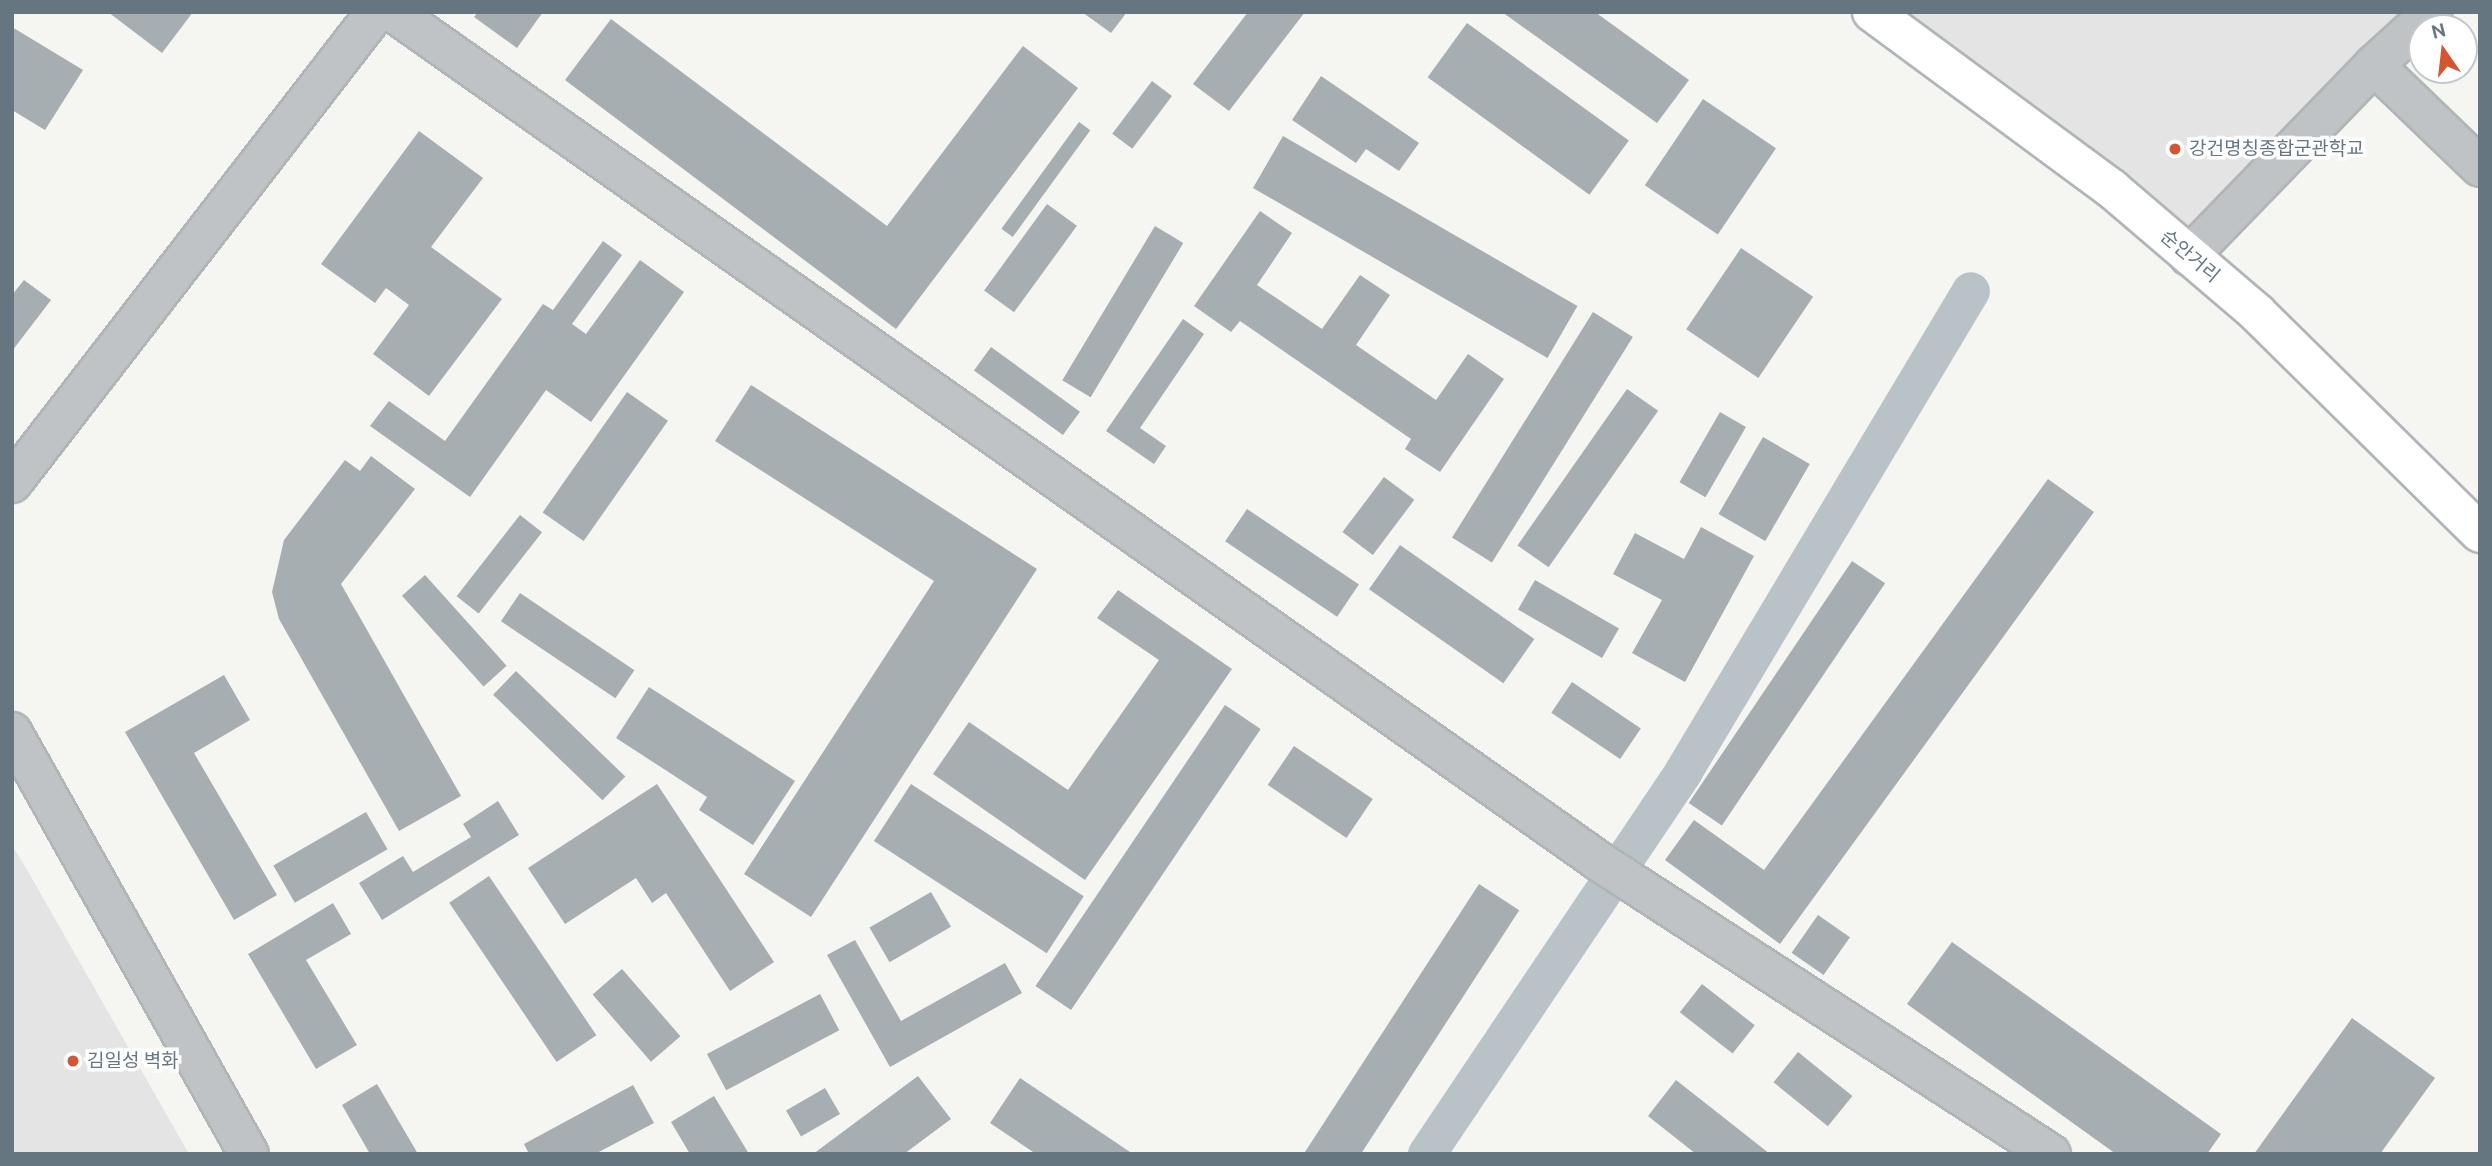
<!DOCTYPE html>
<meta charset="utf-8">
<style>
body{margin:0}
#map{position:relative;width:2492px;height:1166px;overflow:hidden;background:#f5f5f2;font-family:Ubuntu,"Noto Sans KR",sans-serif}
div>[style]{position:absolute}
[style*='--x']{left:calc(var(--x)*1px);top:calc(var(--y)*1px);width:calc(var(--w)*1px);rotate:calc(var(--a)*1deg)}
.built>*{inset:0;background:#e3e4e3}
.canal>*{height:38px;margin:-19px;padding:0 19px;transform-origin:19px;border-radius:19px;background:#b8c2c7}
.building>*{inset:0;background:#a6aeb2;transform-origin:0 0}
.roads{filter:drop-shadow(2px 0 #b0b5b8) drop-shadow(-2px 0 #b0b5b8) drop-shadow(0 2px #b0b5b8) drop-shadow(0 -2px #b0b5b8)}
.minor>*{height:38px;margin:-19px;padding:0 19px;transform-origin:19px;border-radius:19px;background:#bfc3c6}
.major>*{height:38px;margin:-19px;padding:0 19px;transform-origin:19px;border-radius:19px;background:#fff}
.dots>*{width:19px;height:19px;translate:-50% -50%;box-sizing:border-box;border:4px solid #fff;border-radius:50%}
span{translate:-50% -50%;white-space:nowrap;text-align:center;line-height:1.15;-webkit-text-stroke:7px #fff;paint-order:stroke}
.poi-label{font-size:19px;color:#667681}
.left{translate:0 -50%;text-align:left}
.street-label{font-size:19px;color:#667681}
.frame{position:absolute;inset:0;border:14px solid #667681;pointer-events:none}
.north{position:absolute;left:2408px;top:14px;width:70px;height:70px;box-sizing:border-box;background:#fff;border:2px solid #c2c8cd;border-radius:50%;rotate:346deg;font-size:19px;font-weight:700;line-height:28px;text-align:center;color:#667681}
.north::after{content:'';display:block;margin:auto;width:24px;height:32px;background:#d75431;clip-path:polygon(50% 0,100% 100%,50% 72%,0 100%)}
</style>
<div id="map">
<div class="built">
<div style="clip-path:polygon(1872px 12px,2432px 12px,2189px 256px)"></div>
<div style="clip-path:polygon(12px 846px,22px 861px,189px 1154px,12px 1154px)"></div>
</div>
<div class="canal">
<div style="--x:1427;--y:1154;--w:461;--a:-56.1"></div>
<div style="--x:1684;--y:771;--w:559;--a:-59.12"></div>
</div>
<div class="building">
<div style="clip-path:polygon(108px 12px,193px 12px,162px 53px)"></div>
<div style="clip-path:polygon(478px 12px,543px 12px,517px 48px,474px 17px)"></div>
<div style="clip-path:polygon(1082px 12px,1127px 12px,1111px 33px)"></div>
<div style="clip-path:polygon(1248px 12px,1305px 12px,1229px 111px,1193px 84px)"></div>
<div style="clip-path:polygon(1502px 12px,1595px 12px,1689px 80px,1657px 123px)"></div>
<div style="clip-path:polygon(611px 19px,887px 226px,1023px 46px,1078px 88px,896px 329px,565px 80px)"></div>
<div style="left:1467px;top:23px;width:200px;height:67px;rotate:36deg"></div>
<div style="clip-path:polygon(12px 27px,83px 70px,45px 130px,12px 110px)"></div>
<div style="clip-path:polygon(1321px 76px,1419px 143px,1399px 171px,1366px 149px,1356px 163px,1292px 120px)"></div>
<div style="left:1152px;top:81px;width:25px;height:66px;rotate:37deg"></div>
<div style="left:1703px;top:99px;width:88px;height:104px;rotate:34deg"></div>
<div style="left:1079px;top:122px;width:14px;height:132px;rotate:36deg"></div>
<div style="clip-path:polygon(419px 131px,483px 178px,431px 247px,502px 299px,429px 396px,373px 354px,409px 305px,386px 288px,375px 303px,321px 264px)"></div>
<div style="left:1283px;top:136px;width:340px;height:60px;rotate:30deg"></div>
<div style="left:1047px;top:204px;width:37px;height:107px;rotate:36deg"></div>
<div style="clip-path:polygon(1260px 211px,1292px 233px,1257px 285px,1322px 329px,1360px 275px,1390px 295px,1356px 345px,1436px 400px,1468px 354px,1504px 379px,1440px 472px,1405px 449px,1411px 439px,1240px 321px,1231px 332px,1194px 306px)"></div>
<div style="left:1155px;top:226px;width:33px;height:180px;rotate:31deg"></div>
<div style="clip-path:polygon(603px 241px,622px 255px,572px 324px,586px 334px,640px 260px,684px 292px,591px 422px,546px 390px,470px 497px,370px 426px,389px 401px,445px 441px,543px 304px,553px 310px)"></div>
<div style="left:1741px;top:248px;width:87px;height:98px;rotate:34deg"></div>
<div style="clip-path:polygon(24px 280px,51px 300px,12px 351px,12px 295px)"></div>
<div style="left:1593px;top:312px;width:47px;height:266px;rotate:32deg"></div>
<div style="clip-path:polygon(1183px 319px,1204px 334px,1140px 428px,1166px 446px,1154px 464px,1106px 431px)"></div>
<div style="left:991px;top:347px;width:110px;height:29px;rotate:36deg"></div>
<div style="clip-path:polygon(751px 385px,1037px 569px,811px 917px,744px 874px,934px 581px,715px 441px)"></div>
<div style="left:1627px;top:389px;width:38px;height:191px;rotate:35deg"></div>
<div style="left:627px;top:392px;width:50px;height:147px;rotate:35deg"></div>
<div style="left:1720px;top:412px;width:30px;height:81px;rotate:30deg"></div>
<div style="left:1763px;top:437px;width:54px;height:89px;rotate:30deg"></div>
<div style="clip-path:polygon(371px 456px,415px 489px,341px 584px,461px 796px,399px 831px,279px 619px,272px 592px,284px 540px,345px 460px,360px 471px)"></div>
<div style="left:1384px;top:477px;width:38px;height:69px;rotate:37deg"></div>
<div style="clip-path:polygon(2048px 479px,2094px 512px,1780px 944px,1665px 860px,1694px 820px,1764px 870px)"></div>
<div style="left:1247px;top:509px;width:135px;height:39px;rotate:34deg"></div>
<div style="left:520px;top:515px;width:28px;height:103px;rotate:38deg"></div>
<div style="clip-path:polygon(1701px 527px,1754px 556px,1685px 682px,1632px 653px,1662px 600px,1613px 574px,1635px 533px,1684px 559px)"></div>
<div style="left:1400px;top:545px;width:164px;height:54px;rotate:35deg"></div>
<div style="left:1852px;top:561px;width:40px;height:292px;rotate:34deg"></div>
<div style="left:425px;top:575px;width:122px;height:31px;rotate:48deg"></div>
<div style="left:1535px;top:580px;width:97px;height:34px;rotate:30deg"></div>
<div style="clip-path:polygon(1118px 590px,1232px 669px,1085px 880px,933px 774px,969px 722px,1068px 790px,1159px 660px,1097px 618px)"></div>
<div style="left:520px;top:593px;width:138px;height:34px;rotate:34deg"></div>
<div style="left:516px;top:671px;width:152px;height:33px;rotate:44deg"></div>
<div style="clip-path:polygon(224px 675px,250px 720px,194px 753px,277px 895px,234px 920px,125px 732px)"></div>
<div style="left:1572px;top:682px;width:83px;height:37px;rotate:34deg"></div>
<div style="clip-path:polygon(649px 687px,795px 781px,753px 845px,699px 810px,707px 797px,616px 738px)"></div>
<div style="left:1225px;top:705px;width:43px;height:339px;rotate:34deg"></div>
<div style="left:1294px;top:746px;width:95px;height:47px;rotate:34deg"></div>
<div style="clip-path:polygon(657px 784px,774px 962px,730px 991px,666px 893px,652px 903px,636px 878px,565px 924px,528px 868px)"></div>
<div style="left:911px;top:784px;width:206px;height:68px;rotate:33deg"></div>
<div style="clip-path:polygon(498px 801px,519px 835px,382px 920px,359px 883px,403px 856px,413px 872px,471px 837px,463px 824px)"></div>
<div style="left:366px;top:812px;width:43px;height:107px;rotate:60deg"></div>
<div style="left:489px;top:876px;width:192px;height:48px;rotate:56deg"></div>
<div style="left:1479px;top:884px;width:48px;height:321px;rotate:33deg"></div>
<div style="left:931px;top:892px;width:40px;height:71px;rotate:60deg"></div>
<div style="clip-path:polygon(333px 903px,351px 934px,306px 960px,357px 1045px,316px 1069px,248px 954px)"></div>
<div style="left:1818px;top:915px;width:39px;height:46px;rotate:35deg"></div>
<div style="clip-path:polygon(855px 940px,901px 1021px,1005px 963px,1022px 993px,890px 1067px,827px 955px)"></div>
<div style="clip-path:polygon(1952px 942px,2221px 1134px,2207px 1154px,2116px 1154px,1907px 1004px)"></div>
<div style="left:622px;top:969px;width:89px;height:39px;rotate:49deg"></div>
<div style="left:1702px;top:984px;width:67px;height:36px;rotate:38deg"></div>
<div style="left:820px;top:994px;width:41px;height:128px;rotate:62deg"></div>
<div style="clip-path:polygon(2352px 1018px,2435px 1078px,2380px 1154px,2254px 1154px)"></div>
<div style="left:1798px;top:1052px;width:70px;height:39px;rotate:39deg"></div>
<div style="clip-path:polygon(918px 1076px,951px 1119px,904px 1154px,813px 1154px)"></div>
<div style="clip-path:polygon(1020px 1078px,1133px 1154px,1036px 1154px,990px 1123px)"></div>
<div style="clip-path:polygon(1676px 1080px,1770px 1154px,1696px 1154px,1648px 1116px)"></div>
<div style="clip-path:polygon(377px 1084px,418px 1154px,370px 1154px,342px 1105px)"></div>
<div style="clip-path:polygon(633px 1085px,654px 1123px,595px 1154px,529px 1154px,524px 1144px)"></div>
<div style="left:825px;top:1088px;width:30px;height:45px;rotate:60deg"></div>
<div style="clip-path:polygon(714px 1096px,749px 1154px,690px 1154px,671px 1122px)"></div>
</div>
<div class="roads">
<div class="minor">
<div style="--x:393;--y:12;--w:1476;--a:35.15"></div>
<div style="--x:1600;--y:862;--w:537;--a:32.92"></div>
<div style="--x:2374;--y:65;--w:79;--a:-42.4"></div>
<div style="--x:2189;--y:256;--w:266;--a:-45.9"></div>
<div style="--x:2374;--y:65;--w:147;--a:43.9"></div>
<div style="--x:12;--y:483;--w:595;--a:-52.3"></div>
<div style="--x:12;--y:732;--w:484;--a:60.7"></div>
</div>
<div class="major">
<div style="--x:1872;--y:12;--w:298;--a:36.4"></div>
<div style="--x:2112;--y:189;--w:191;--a:40.5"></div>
<div style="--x:2257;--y:313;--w:313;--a:44.6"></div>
</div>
</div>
<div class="dots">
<div style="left:2175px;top:149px;background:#d75431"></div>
<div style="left:73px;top:1061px;background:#d75431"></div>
</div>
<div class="poi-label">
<span class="left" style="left:2189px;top:149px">강건명칭종합군관학교</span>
<span class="left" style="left:87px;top:1061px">김일성 벽화</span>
</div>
<div class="street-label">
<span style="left:2190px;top:256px;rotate:40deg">순안거리</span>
</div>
<div class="frame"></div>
<div class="north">N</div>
</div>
